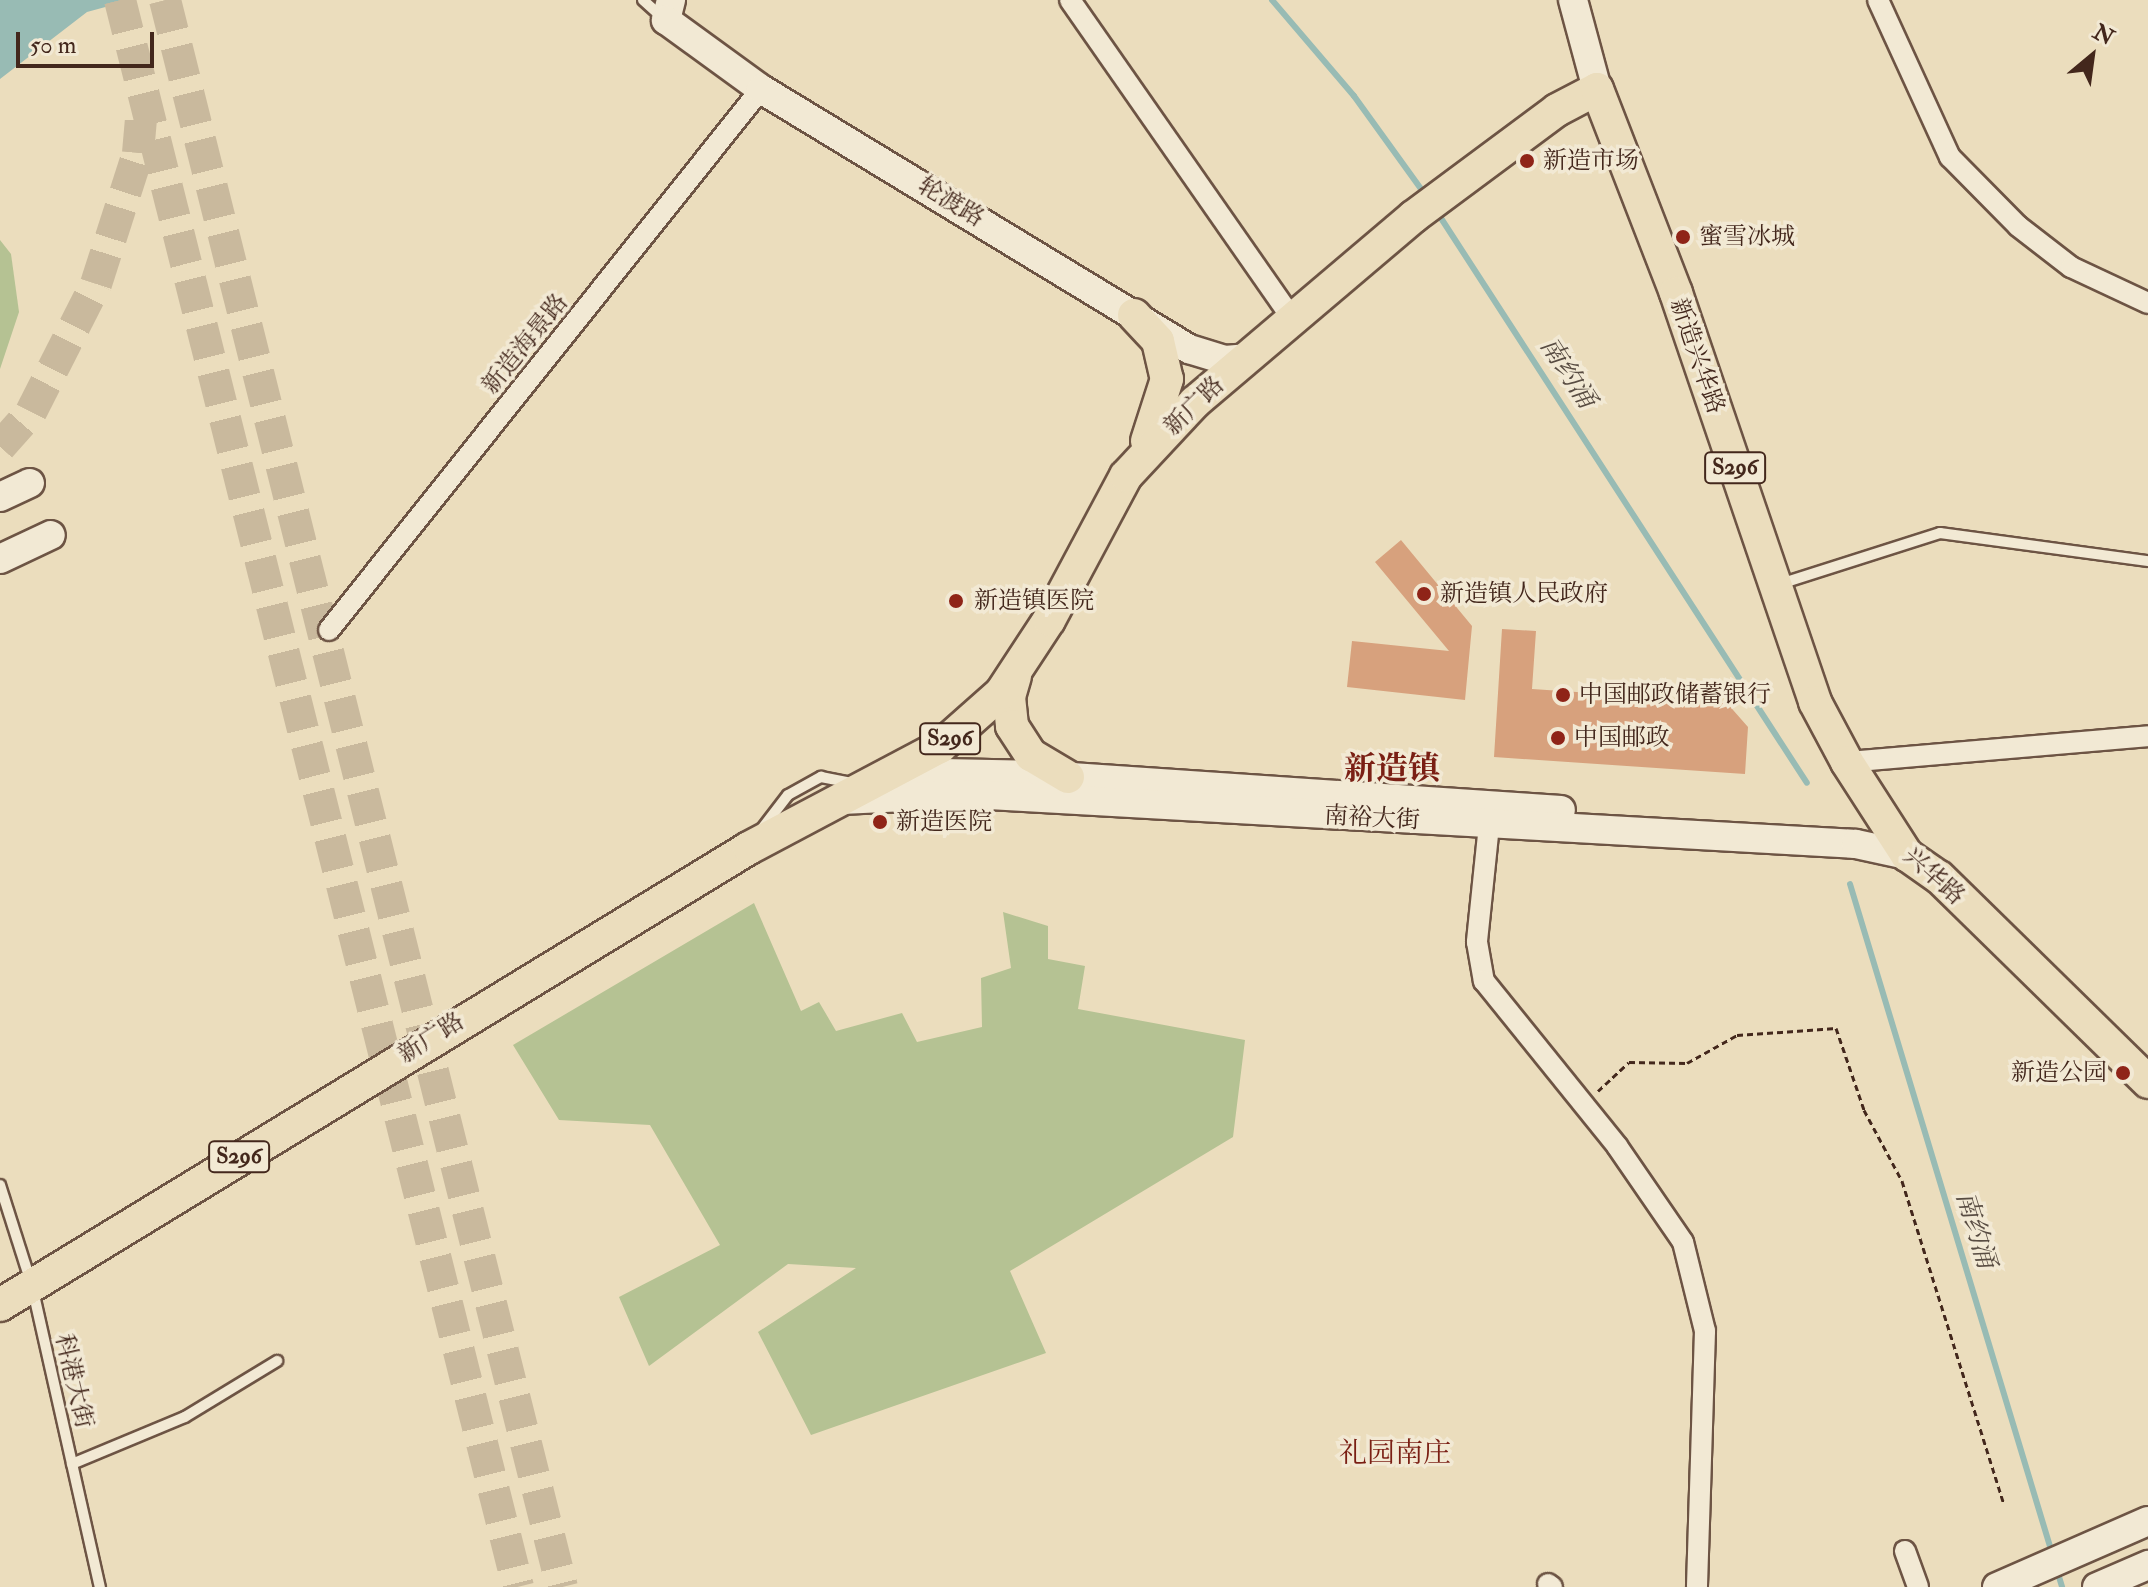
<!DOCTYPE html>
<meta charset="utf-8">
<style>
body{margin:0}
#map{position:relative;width:2148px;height:1587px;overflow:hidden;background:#ebddbd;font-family:"IM FELL Double Pica","Noto Serif SC",serif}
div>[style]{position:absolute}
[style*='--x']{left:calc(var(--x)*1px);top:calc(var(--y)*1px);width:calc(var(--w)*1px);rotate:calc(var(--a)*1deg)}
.green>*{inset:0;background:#b5c293}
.water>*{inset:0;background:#98bbb4}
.stream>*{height:6px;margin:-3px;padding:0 3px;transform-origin:3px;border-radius:3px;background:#98bbb4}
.building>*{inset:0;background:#d7a17d}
.primary-tunnel>*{height:32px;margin-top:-16px;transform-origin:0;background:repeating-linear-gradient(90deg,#c9b99d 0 32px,transparent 0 48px)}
.path>*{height:3px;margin-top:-1.5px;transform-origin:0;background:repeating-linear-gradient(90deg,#43271c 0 6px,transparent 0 10px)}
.roads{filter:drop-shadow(2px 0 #6d5444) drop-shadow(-2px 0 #6d5444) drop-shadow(0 2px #6d5444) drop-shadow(0 -2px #6d5444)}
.lane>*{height:10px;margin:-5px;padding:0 5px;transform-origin:5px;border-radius:5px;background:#f2e9d4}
.street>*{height:20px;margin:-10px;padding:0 10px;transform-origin:10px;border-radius:10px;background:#f2e9d4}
.secondary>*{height:28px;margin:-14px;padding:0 14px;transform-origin:14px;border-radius:14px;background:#f2e9d4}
.primary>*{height:32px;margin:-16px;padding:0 16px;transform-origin:16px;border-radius:16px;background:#ebddbd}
.dots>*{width:22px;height:22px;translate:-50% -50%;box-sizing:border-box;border:4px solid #f2e9d4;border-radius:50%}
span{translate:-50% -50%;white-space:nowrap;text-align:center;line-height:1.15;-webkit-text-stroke:7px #f2e9d4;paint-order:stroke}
.shield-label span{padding:2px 6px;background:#f2e9d4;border:2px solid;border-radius:6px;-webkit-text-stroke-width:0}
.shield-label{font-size:22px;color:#43271c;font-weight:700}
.poi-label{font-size:24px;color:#43271c}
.left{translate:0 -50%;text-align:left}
.right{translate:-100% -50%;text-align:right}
.street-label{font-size:24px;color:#43271c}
.water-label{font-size:26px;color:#584c42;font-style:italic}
.quarter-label{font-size:28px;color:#7a1f14}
.district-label{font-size:32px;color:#7a1f14;font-weight:700}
.north{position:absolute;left:2052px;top:16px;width:80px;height:80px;-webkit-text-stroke:6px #f2e9d4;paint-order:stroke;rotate:29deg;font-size:22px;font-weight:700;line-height:32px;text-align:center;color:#43271c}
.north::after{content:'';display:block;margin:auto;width:28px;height:36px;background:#43271c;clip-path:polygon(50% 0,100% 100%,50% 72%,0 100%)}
.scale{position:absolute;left:16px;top:32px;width:138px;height:36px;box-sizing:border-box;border:4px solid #43271c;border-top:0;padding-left:10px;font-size:24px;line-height:28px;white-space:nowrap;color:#43271c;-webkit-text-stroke:6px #f2e9d4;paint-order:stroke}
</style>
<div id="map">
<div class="green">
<div style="clip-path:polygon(0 240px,11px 254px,19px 312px,0 369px)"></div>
<div style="clip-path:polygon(754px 903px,801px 1011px,819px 1002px,836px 1031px,902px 1013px,917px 1042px,982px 1027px,981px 978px,1011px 968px,1003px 912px,1048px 926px,1048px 959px,1085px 966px,1078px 1009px,1245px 1040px,1233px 1137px,1010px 1271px,1046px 1353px,811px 1435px,758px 1332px,856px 1268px,788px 1264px,649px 1366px,619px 1297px,720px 1245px,650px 1125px,559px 1120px,513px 1045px)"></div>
</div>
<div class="water">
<div style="clip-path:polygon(0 0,131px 0,87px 12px,0 79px)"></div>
</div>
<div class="stream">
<div style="--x:1272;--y:0;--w:126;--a:49.5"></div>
<div style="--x:1354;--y:96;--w:123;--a:54.2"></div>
<div style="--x:1437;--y:212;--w:680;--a:57.06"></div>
<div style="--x:1850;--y:884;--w:699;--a:73.2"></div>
<div style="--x:2056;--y:1567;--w:21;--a:73"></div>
</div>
<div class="building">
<div style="clip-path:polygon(1401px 540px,1472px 626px,1465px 700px,1347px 687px,1352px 641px,1449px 651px,1375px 562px)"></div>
<div style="clip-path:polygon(1502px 629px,1536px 631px,1532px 689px,1726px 702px,1748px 727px,1745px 774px,1494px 757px)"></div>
</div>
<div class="primary-tunnel">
<div style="--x:120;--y:0;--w:1636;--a:75.92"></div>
<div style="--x:165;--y:0;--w:1636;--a:75.96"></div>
<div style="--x:0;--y:447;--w:47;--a:-48.5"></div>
<div style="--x:31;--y:412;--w:144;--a:-63.1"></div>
<div style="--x:96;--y:284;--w:138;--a:-72.2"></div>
<div style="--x:138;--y:153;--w:36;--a:-85"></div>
</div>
<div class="path">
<div style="--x:1598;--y:1091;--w:42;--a:-43.1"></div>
<div style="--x:1629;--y:1062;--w:58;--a:1"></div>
<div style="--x:1687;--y:1063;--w:57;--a:-29.2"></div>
<div style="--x:1737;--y:1035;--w:99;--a:-4"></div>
<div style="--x:1836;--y:1028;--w:87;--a:71.1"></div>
<div style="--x:1864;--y:1110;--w:81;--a:61.8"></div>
<div style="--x:1902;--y:1181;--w:337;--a:72.5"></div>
</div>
<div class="roads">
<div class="lane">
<div style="--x:643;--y:0;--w:28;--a:42"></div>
<div style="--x:1780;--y:584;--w:168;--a:-17.7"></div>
<div style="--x:1940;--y:533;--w:210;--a:7.7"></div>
<div style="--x:761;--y:830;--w:44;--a:-52.4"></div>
<div style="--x:788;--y:795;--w:38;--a:-29"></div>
<div style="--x:821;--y:777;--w:31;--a:11"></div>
<div style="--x:0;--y:1185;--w:106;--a:72.4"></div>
<div style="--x:32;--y:1286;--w:309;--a:77.3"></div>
<div style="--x:72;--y:1464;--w:122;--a:-22.6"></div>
<div style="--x:185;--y:1417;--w:108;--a:-31.3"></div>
</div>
<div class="street">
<div style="--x:1070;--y:0;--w:388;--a:55.1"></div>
<div style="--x:1878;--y:0;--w:173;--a:65.4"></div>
<div style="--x:1950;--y:157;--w:97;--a:45.4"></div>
<div style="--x:2018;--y:226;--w:67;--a:37.7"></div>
<div style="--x:2071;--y:267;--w:85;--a:25.1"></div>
<div style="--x:329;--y:630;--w:692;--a:-51.39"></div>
<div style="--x:1847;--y:762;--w:302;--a:-4.9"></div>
<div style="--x:1489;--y:825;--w:118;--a:95.9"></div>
<div style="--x:1477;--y:942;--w:40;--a:80"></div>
<div style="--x:1484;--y:981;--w:212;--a:51.1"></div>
<div style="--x:1617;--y:1146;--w:116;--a:55.5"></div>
<div style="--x:1683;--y:1242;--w:92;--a:76.1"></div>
<div style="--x:1705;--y:1331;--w:256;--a:91.8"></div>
<div style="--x:1905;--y:1551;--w:38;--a:70"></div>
<div style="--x:1548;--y:1584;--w:5;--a:37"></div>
</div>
<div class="secondary">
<div style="--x:671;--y:0;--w:21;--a:104"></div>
<div style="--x:666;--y:20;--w:117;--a:36"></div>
<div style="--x:761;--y:89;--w:501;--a:31.28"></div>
<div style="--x:1189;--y:349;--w:38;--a:17"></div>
<div style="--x:1225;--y:360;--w:21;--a:-5"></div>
<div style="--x:1573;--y:0;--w:92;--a:74.9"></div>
<div style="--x:0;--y:497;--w:33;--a:-25"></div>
<div style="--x:0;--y:559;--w:56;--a:-25.2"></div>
<div style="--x:889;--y:779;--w:53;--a:-6.5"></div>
<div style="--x:942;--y:773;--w:100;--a:1.1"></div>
<div style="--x:1042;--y:775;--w:520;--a:3.86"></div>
<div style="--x:841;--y:800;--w:130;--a:-2.6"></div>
<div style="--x:971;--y:794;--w:886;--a:3.23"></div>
<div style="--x:1856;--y:844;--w:52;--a:12.2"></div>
<div style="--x:1997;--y:1587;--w:165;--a:-23.6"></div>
<div style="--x:2097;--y:1587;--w:56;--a:-23.3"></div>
</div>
<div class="primary">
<div style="--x:1134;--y:315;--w:35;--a:47"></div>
<div style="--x:1158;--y:341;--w:39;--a:77"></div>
<div style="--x:1167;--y:379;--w:65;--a:107.9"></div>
<div style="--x:1015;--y:676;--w:22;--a:106"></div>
<div style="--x:1009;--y:697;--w:29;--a:84"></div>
<div style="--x:1012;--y:726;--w:35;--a:57"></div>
<div style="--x:1031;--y:755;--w:43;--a:30.7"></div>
<div style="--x:0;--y:1305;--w:877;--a:-31.39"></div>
<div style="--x:749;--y:848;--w:216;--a:-27.9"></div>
<div style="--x:940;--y:747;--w:81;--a:-41.5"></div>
<div style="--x:1001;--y:693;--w:87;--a:-56.7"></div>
<div style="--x:1049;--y:620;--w:163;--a:-61.9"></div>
<div style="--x:1126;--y:476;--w:101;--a:-47"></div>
<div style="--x:1195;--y:402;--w:286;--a:-40.3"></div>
<div style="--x:1413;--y:217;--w:179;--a:-36.6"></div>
<div style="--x:1557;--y:110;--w:45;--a:-27.7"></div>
<div style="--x:1597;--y:89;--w:219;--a:68.8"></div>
<div style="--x:1676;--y:293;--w:432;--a:71.2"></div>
<div style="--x:1815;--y:702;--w:68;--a:61.9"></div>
<div style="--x:1847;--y:762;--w:111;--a:57.2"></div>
<div style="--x:1907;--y:855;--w:39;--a:35"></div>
<div style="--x:1939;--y:877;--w:293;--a:44.4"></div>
</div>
</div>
<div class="dots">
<div style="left:1527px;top:161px;background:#8f2418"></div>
<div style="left:1683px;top:237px;background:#8f2418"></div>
<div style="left:1424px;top:594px;background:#8f2418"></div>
<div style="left:956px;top:601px;background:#8f2418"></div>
<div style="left:1563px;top:695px;background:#8f2418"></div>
<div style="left:1558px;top:738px;background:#8f2418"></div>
<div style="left:880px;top:822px;background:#8f2418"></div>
<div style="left:2123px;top:1073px;background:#8f2418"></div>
</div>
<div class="shield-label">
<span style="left:1735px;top:468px">S296</span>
<span style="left:950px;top:739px">S296</span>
<span style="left:239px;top:1157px">S296</span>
</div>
<div class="poi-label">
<span class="left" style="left:1543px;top:161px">新造市场</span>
<span class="left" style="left:1699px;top:237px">蜜雪冰城</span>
<span class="left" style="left:1440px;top:594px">新造镇人民政府</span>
<span class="left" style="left:974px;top:601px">新造镇医院</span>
<span class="left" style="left:1579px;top:695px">中国邮政储蓄银行</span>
<span class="left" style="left:1574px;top:738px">中国邮政</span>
<span class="left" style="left:896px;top:822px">新造医院</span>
<span class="right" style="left:2107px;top:1073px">新造公园</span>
</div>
<div class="street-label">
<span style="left:951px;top:202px;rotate:31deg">轮渡路</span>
<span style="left:525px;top:344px;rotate:-51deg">新造海景路</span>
<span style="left:1697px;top:356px;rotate:71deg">新造兴华路</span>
<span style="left:1194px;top:406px;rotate:-44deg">新广路</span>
<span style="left:1372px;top:818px;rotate:3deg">南裕大街</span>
<span style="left:1934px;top:876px;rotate:42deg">兴华路</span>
<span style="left:431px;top:1038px;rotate:-32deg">新广路</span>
<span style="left:74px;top:1381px;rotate:77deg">科港大街</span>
</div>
<div class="water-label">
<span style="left:1567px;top:373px;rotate:57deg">南约涌</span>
<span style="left:1975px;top:1230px;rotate:73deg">南约涌</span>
</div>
<div class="quarter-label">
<span style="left:1395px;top:1454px">礼园南庄</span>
</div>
<div class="district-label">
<span style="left:1392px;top:769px">新造镇</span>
</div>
<div class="north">N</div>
<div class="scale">50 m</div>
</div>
